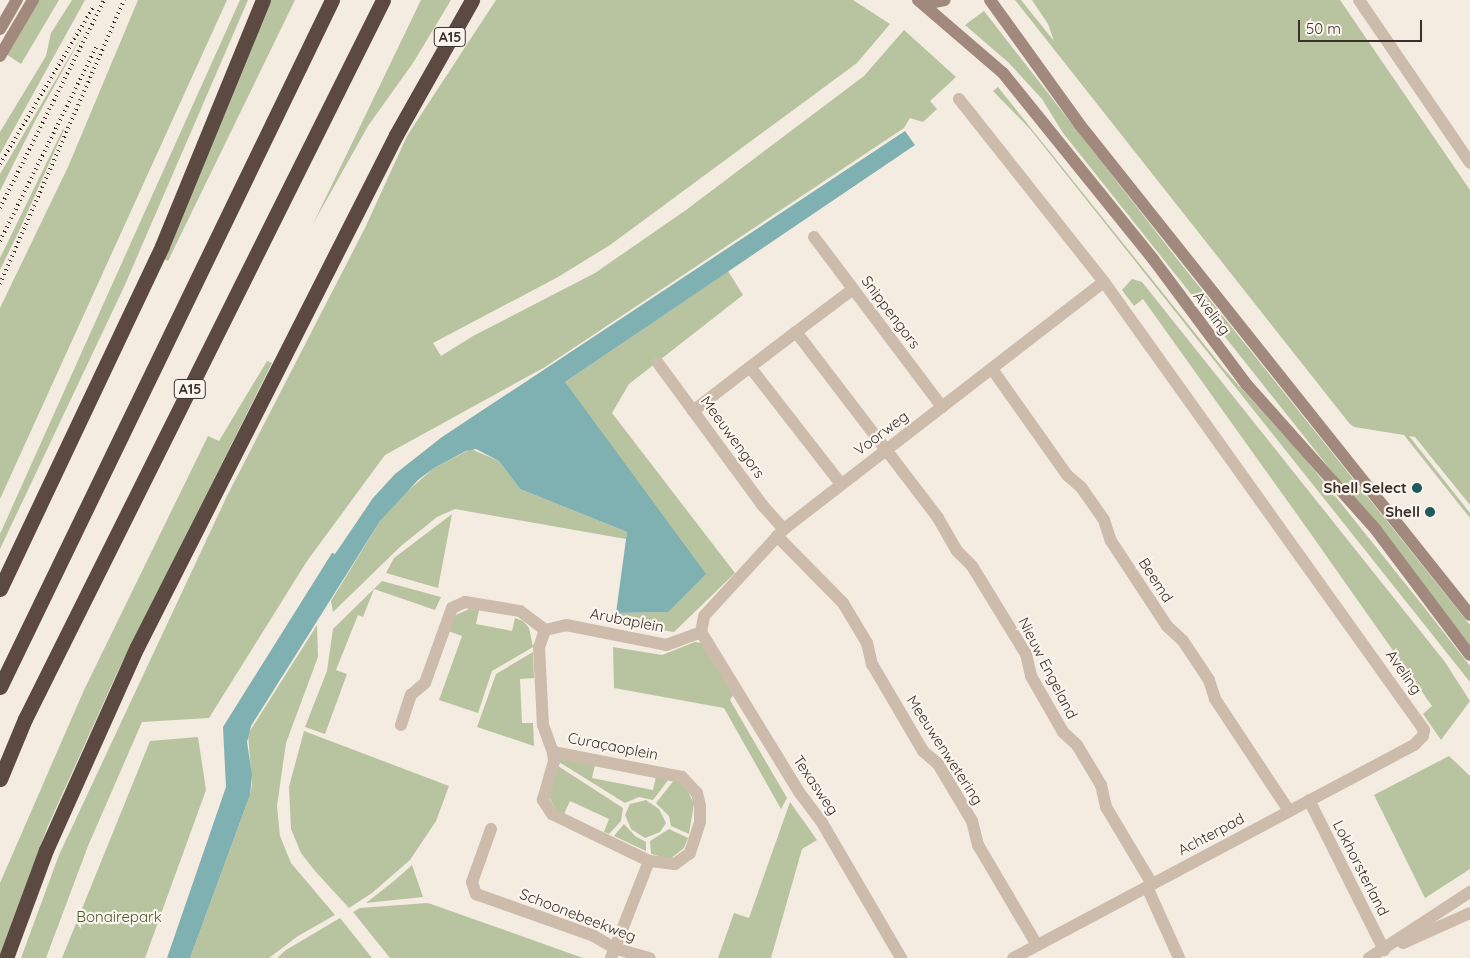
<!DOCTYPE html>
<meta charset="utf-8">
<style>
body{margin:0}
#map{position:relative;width:1470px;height:958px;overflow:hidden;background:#f4ebe1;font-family:Quicksand,sans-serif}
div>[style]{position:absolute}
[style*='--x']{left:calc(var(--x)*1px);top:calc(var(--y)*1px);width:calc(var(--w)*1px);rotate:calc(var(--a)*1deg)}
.green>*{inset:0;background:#b8c4a0}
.water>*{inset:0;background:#7fb0b2}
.street>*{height:12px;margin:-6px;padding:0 6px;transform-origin:6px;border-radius:6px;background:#cdbbac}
.secondary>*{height:12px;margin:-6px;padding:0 6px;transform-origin:6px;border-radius:6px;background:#a18a7d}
.highway>*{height:15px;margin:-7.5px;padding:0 7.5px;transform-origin:7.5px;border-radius:7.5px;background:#5c4a42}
.rail>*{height:4px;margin-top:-2px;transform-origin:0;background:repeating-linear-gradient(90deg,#3b302b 0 1px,transparent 0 5px)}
.dots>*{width:14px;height:14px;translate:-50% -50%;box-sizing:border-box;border:2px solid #fbf5ee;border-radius:50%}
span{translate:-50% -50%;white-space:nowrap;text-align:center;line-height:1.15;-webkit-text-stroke:4.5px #fbf5ee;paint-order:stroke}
.shield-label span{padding:1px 4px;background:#fbf5ee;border:1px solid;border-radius:4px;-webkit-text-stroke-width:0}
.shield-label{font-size:14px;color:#3b302b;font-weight:700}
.street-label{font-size:15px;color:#3b302b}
.poi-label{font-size:15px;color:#3b302b;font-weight:700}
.right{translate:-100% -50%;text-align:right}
.park-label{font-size:15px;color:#4a5a2e}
.scale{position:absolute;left:1298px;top:20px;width:124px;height:22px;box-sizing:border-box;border:2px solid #3b302b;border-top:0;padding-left:6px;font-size:15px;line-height:18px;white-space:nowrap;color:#3b302b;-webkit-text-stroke:4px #fbf5ee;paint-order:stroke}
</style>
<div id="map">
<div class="green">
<div style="clip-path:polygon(39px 0,59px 0,21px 64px,6px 54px)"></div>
<div style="clip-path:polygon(72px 0,85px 0,0 154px,0 132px,46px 56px,51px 33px)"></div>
<div style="clip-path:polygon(138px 0,227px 0,0 499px,0 308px,68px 167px)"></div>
<div style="clip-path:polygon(240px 0,248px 0,124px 287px,0 549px,0 534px)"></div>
<div style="clip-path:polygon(271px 0,295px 0,168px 261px,163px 258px)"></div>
<div style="clip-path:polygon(421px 0,451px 0,413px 63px,368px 126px,313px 224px)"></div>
<div style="clip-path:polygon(496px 0,853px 0,890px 24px,857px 63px,610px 245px,558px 277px,433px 343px,441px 356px,473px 336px,595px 273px,686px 210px,864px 76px,904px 30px,956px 77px,930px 101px,937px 109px,923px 122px,910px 118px,904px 128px,545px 367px,385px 455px,307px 561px,209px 718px,142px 722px,88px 846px,46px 958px,21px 958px,59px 855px,227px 496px,365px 228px,407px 136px)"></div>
<div style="clip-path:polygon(1015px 0,1021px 0,1054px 41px,1048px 24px,1032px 0,1340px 0,1470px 190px,1470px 505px,1415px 437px,1409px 436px,1470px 513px,1470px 518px,1404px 435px,1354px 427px,1349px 423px)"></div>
<div style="clip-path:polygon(984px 11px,1178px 260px,1470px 625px,1470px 645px,1063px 133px,1042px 99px,1009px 63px,965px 25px)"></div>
<div style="clip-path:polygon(84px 32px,35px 121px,0 191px,0 174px)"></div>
<div style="clip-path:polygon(998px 87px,1223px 368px,1303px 456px,1420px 602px,1470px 666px,1470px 682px,1030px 129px,993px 91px)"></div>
<div style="clip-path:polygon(63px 129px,64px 130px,19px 231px,0 270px,0 258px)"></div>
<div style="clip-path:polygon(728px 271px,743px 295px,629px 384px,612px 413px,735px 573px,674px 632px,616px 623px,616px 613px,668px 612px,565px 382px)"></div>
<div style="clip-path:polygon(1132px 279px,1142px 282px,1445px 662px,1470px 701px,1441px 740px,1423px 714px,1432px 706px,1306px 527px,1143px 299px,1134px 306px,1122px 290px)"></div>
<div style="clip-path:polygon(267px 361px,272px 363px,117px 673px,47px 828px,0 957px,0 883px,84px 690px,208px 436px,219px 441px)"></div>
<div style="clip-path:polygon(471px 449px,499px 461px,520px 489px,627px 532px,626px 539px,455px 509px,437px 517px,401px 546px,333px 612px,331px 601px,380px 521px,395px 502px,434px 468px)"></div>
<div style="clip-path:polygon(452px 514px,438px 588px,386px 573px,394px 558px)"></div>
<div style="clip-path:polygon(382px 581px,441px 597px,435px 610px,374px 589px,363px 617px,358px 615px,336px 670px,347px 674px,325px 734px,305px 727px,327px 671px,333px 629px)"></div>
<div style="clip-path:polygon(469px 609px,479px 610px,476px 624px,512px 631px,515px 618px,523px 621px,529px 628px,533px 647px,492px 671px,478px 713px,439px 700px,462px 636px,448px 631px,456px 615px)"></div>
<div style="clip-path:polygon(317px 625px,318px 657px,286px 743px,277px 806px,280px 836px,291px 863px,335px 915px,298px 936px,269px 958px,190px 958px,250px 795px,252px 784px,248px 734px)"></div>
<div style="clip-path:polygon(695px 642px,702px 643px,733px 695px,730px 700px,787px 798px,781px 809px,724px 708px,614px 688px,613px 647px,662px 655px)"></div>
<div style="clip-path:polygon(533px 652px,534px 678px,520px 679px,522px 723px,533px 723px,534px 746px,477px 727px,496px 674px)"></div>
<div style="clip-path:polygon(304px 731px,449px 786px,436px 821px,410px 860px,372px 893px,349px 908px,315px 871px,301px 853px,291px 829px,289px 787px)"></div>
<div style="clip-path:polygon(198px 737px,206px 790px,145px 958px,62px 958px,150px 741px)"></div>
<div style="clip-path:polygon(1449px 756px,1470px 776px,1470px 869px,1425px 898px,1374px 795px)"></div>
<div style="clip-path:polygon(561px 758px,595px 765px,592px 778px,653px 790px,656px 776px,669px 779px,653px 800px,639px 797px,625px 803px,559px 762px)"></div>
<div style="clip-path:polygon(558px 766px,623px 808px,621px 821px,609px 834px,604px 832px,609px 819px,570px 801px,564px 814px,556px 810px,549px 797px)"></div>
<div style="clip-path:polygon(675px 779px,685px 785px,694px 804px,689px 834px,671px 826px,669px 816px,656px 803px)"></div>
<div style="clip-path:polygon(646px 800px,659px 809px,666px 823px,660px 832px,645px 838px,631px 829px,625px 815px,630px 804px)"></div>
<div style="clip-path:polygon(790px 802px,817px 840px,802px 849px,771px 958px,718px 958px,734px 913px,749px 918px)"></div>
<div style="clip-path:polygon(624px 824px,635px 836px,646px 842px,646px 851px,614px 836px)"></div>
<div style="clip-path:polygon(669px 829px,688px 838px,684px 848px,670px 859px,651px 854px,650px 841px)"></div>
<div style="clip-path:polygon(412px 865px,423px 897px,366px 903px,394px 881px)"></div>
<div style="clip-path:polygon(427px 903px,431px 904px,583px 958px,390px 958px,353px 912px,360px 908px)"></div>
<div style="clip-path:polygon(340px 918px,372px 958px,277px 958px,286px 950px)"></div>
</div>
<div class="water">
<div style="clip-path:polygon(905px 131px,915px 145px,565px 382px,706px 574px,668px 612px,616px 613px,627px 532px,520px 489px,499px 461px,476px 449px,466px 451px,434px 468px,418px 480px,380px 521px,251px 726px,247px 742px,252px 775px,250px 795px,190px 958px,167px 958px,226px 787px,223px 727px,332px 553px,335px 554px,373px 498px,395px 474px,442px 437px)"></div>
</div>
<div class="street">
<div style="--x:1359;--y:0;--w:197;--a:55.7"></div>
<div style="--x:959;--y:99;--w:233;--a:51.6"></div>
<div style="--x:1104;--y:282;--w:551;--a:54.46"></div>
<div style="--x:1424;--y:730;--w:6;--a:99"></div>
<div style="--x:1423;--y:736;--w:13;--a:135"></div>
<div style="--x:1414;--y:745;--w:454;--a:152"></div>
<div style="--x:814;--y:237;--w:213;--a:53"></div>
<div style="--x:796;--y:332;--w:71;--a:-37"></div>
<div style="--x:658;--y:363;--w:177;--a:53.7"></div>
<div style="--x:763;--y:506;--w:31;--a:48"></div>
<div style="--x:992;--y:369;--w:130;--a:54.7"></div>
<div style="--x:1067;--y:475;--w:18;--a:41"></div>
<div style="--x:1081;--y:487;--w:40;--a:55.1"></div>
<div style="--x:1104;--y:520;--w:22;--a:72"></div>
<div style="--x:1111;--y:541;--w:102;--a:56.6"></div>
<div style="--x:1167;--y:626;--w:22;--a:43"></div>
<div style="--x:1183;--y:641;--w:47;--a:56.3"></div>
<div style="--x:1209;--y:680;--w:20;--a:72"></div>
<div style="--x:1215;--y:699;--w:134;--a:56.5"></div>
<div style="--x:693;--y:411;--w:72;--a:-37.7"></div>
<div style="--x:841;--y:484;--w:148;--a:-127.9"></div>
<div style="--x:750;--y:367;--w:58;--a:-37.3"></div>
<div style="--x:796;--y:332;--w:234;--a:52.6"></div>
<div style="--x:938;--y:518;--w:38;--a:60"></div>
<div style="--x:957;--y:551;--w:21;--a:45"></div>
<div style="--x:972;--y:566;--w:103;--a:58.5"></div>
<div style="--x:1026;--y:654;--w:23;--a:77"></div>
<div style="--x:1031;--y:676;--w:64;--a:60.3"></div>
<div style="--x:1063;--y:732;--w:19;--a:43"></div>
<div style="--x:1077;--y:745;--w:47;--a:59"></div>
<div style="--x:1101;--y:785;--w:23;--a:77"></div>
<div style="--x:1106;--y:807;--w:90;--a:59.1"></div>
<div style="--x:777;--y:536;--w:94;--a:45.4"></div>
<div style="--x:843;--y:603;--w:47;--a:59"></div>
<div style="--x:867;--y:643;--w:22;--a:77"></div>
<div style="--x:872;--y:664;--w:101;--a:59.6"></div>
<div style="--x:923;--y:751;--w:20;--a:41"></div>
<div style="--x:938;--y:764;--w:66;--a:59.2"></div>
<div style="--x:972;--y:821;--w:25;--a:76"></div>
<div style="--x:978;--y:845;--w:116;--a:59.5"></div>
<div style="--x:545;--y:630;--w:22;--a:-13"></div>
<div style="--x:566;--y:625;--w:102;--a:11.3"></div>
<div style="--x:666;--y:645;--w:37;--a:-20"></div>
<div style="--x:701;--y:632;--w:16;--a:-79"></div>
<div style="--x:704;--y:616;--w:118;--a:-47.4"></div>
<div style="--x:784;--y:529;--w:404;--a:-37.7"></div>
<div style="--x:701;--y:632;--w:188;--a:58.5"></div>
<div style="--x:799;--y:792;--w:36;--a:53"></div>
<div style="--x:821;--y:821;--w:159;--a:59.7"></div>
<div style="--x:401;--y:725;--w:32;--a:-72"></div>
<div style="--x:411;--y:695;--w:18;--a:-41"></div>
<div style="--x:425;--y:683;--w:80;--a:-70.2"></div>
<div style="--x:452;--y:608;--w:14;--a:-25"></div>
<div style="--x:465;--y:602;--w:56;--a:9.3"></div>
<div style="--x:520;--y:611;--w:31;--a:37"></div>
<div style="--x:545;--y:630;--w:18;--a:109"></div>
<div style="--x:539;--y:647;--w:78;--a:87.1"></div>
<div style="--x:543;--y:725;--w:29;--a:70"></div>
<div style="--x:553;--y:752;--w:131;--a:11"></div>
<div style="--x:682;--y:777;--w:22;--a:47"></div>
<div style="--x:697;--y:793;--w:13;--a:77"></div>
<div style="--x:700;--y:806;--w:16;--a:90"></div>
<div style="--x:700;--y:822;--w:33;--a:108"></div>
<div style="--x:690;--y:853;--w:19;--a:144"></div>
<div style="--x:675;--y:864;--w:26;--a:-173"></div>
<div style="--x:649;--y:861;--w:108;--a:-154.1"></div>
<div style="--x:552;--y:814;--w:17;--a:-123"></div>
<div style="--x:543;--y:800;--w:41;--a:-74.2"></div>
<div style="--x:554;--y:761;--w:9;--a:-96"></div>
<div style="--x:1309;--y:800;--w:168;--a:63.4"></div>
<div style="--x:491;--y:829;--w:56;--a:109.7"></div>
<div style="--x:472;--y:882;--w:13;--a:72"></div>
<div style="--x:476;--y:894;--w:125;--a:19.6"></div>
<div style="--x:594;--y:936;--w:23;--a:31"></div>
<div style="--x:614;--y:948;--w:37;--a:16"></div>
<div style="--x:1147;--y:887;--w:78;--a:65.7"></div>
<div style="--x:1403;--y:943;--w:73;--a:-24.1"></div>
<div style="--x:611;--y:958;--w:104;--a:-68.6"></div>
<div style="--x:1369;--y:958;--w:121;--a:-33.2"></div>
</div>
<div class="secondary">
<div style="--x:918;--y:0;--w:112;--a:40.7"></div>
<div style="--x:1003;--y:73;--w:239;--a:51.1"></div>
<div style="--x:1153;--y:259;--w:157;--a:53.3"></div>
<div style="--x:1247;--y:385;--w:194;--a:48.3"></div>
<div style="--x:1376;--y:530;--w:156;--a:53.1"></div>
<div style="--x:990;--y:0;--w:154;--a:54.2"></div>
<div style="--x:1080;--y:125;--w:626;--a:51.48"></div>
<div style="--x:924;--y:4;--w:21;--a:-11"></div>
<div style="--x:0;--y:29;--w:34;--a:-60"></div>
<div style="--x:0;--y:56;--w:65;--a:-59.5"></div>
</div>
<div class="highway">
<div style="--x:0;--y:589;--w:379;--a:-64.7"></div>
<div style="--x:162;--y:246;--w:266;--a:-67.7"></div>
<div style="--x:0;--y:687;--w:763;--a:-64.21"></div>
<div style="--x:0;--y:779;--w:65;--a:-67.4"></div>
<div style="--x:25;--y:719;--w:803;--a:-63.53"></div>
<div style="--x:6;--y:958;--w:115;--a:-69.7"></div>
<div style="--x:46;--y:850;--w:222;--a:-65.9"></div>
<div style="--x:137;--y:647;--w:574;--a:-63.17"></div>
<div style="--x:396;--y:135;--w:155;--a:-60.6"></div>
</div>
<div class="rail">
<div style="--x:0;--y:164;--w:184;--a:-59.3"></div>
<div style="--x:0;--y:208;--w:233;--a:-63.4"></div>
<div style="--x:0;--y:241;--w:218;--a:-63.6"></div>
<div style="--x:0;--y:284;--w:310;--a:-66.4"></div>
</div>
<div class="dots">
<div style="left:1417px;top:488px;background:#1f5a5e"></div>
<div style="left:1430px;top:512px;background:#1f5a5e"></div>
</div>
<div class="shield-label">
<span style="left:450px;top:37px">A15</span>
<span style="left:190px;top:389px">A15</span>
</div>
<div class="street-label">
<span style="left:891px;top:312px;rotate:53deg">Snippengors</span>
<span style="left:1212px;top:313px;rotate:53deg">Aveling</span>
<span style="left:881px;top:433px;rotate:-37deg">Voorweg</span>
<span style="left:733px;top:437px;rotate:54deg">Meeuwengors</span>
<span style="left:1156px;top:580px;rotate:57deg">Beemd</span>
<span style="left:627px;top:620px;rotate:11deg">Arubaplein</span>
<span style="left:1048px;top:668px;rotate:63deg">Nieuw Engeland</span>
<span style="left:1404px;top:672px;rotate:55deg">Aveling</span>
<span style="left:613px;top:746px;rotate:11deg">Curaçaoplein</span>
<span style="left:945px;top:750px;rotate:57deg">Meeuwenwetering</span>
<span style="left:816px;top:785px;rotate:56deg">Texasweg</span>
<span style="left:1211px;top:834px;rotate:-28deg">Achterpad</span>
<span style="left:1361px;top:868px;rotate:63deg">Lokhorsterland</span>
<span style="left:578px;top:915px;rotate:21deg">Schoonebeekweg</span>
</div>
<div class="poi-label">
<span class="right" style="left:1407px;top:488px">Shell Select</span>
<span class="right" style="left:1420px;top:512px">Shell</span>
</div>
<div class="park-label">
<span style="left:119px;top:917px">Bonairepark</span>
</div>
<div class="scale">50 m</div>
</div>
